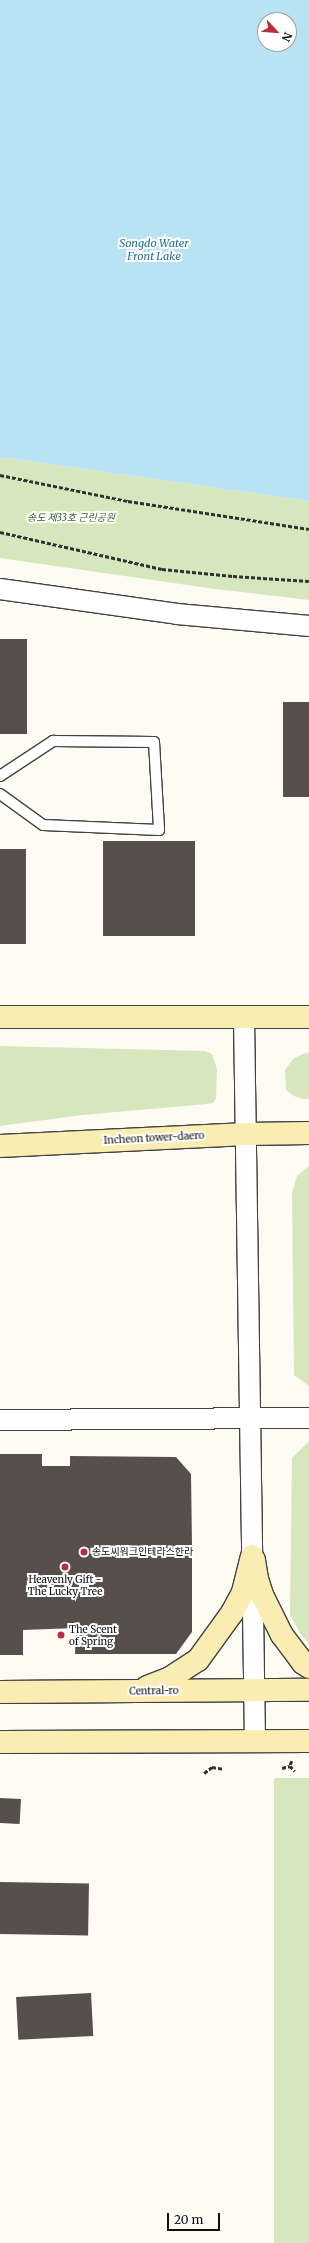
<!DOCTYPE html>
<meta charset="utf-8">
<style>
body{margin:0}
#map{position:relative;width:309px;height:2243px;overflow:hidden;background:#fefbf2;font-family:Merriweather,"Noto Sans KR",serif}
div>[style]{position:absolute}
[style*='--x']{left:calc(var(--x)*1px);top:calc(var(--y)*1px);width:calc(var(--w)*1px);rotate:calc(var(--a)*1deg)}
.green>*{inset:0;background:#d6e7bd;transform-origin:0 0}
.water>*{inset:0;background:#b9e2f3}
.building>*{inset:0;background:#574f4c;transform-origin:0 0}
.path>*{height:2.5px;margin-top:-1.25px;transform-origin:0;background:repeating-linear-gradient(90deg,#313131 0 4px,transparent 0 6px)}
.roads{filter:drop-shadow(1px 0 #424242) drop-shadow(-1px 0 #424242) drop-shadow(0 1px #424242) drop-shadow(0 -1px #424242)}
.lane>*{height:10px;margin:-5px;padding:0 5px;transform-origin:5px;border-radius:5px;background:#fff}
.street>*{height:20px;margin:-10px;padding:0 10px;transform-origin:10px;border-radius:10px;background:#fff}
.secondary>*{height:22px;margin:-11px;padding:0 11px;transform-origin:11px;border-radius:11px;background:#faedb1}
.dots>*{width:11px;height:11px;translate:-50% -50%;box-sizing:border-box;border:2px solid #fff;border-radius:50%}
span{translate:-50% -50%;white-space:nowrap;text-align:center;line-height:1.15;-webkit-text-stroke:4px #fff;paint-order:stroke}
.park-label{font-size:10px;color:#356422;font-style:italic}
.street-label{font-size:10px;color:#0f0f0f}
.poi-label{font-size:10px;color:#0f0f0f}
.left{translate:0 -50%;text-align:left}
.water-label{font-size:11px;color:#1e6e9b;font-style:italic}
.north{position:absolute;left:257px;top:12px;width:40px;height:40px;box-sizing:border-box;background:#fff;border:1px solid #9f9f9f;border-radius:50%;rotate:116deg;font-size:11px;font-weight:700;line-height:16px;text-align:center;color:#0f0f0f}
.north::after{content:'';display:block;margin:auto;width:14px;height:18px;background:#b82e3f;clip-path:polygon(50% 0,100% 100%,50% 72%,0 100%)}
.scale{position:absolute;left:167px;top:2213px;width:53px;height:18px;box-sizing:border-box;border:2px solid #0f0f0f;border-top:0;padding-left:5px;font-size:12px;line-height:14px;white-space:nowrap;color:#0f0f0f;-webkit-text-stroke:3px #fff;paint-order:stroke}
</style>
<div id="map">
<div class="green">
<div style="clip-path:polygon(0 457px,309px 501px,309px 600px,215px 589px,0 558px)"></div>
<div style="clip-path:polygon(0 1046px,205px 1051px,212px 1054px,217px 1069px,216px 1098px,213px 1103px,207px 1104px,82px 1115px,0 1126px)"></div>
<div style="clip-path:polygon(309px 1052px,309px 1099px,302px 1099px,294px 1096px,286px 1090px,285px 1070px,294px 1058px)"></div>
<div style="clip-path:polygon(309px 1166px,309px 1386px,294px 1375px,292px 1193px,297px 1176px)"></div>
<div style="clip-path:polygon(309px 1441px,309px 1644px,300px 1633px,290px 1615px,292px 1458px)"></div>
<div style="left:309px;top:1778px;width:465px;height:35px;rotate:90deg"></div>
</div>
<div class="water">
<div style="clip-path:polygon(evenodd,0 0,309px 0,309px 501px,0 457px,0 0,265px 20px,289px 20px,289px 44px,265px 44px,265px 20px)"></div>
</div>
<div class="building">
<div style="left:0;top:639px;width:27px;height:95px"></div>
<div style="left:283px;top:702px;width:26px;height:95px"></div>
<div style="left:103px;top:841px;width:92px;height:95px"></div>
<div style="left:0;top:849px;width:26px;height:95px"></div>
<div style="clip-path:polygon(0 1454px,42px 1454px,42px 1466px,70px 1466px,70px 1456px,176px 1457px,191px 1474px,192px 1544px,192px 1632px,176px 1654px,75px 1654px,76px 1628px,23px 1630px,23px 1655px,0 1655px)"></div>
<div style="left:0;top:1798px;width:21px;height:25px;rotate:3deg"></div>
<div style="left:0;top:1882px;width:89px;height:52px;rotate:1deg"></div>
<div style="left:91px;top:1993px;width:43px;height:75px;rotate:87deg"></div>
</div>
<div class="path">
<div style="--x:0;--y:475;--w:131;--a:11.5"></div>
<div style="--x:128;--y:501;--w:183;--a:8.8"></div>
<div style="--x:0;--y:532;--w:166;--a:12.9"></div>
<div style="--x:162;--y:569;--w:71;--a:5.6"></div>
<div style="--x:233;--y:576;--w:76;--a:3.8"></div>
<div style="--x:292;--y:1761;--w:5;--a:112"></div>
<div style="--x:290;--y:1766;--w:7;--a:45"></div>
<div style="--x:282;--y:1768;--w:8;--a:-14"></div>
<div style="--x:204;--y:1773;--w:10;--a:-37"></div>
<div style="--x:212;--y:1767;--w:12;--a:9"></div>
</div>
<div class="roads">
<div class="lane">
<div style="--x:0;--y:776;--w:64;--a:-33.4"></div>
<div style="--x:53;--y:741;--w:101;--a:0.6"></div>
<div style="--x:154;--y:742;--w:88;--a:86.7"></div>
<div style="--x:159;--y:830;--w:116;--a:-177.5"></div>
<div style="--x:43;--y:825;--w:53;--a:-144.2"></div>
</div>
<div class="street">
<div style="--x:0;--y:589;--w:179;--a:8"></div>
<div style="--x:177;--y:614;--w:133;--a:5.2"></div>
<div style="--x:244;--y:1017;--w:725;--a:89.13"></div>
<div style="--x:0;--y:1420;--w:309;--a:-0.4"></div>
</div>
<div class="secondary">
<div style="--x:0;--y:1017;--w:309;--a:0"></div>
<div style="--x:0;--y:1146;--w:247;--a:-2.8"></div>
<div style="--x:247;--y:1134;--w:62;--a:-0.9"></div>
<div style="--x:254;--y:1560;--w:19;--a:81"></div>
<div style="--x:257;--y:1579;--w:19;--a:72"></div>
<div style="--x:263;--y:1597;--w:42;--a:63.4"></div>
<div style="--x:282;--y:1635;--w:35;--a:53"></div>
<div style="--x:303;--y:1663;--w:7;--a:34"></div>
<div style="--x:147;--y:1687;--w:25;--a:-21"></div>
<div style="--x:170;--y:1678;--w:33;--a:-33"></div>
<div style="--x:198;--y:1660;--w:58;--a:-54.1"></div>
<div style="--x:232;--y:1613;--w:24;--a:-62"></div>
<div style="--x:243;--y:1592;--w:37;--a:-76"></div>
<div style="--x:0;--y:1692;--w:309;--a:-0.4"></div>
<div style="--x:0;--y:1742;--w:309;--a:-0.2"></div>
</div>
</div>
<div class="dots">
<div style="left:84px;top:1552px;background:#b82e3f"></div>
<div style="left:65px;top:1567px;background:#b82e3f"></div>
<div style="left:61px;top:1635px;background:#b82e3f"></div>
</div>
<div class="park-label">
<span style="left:71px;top:518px">송도 제33호 근린공원</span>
</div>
<div class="street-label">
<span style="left:154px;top:1138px;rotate:-3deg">Incheon tower-daero</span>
<span style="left:154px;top:1691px;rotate:-1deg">Central-ro</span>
</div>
<div class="poi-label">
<span class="left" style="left:92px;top:1552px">송도씨워크인테라스한라</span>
<span style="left:65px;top:1585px">Heavenly Gift -<br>The Lucky Tree</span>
<span class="left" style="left:69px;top:1635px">The Scent<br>of Spring</span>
</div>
<div class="water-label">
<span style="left:154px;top:250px">Songdo Water<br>Front Lake</span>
</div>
<div class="north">N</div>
<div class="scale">20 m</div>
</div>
